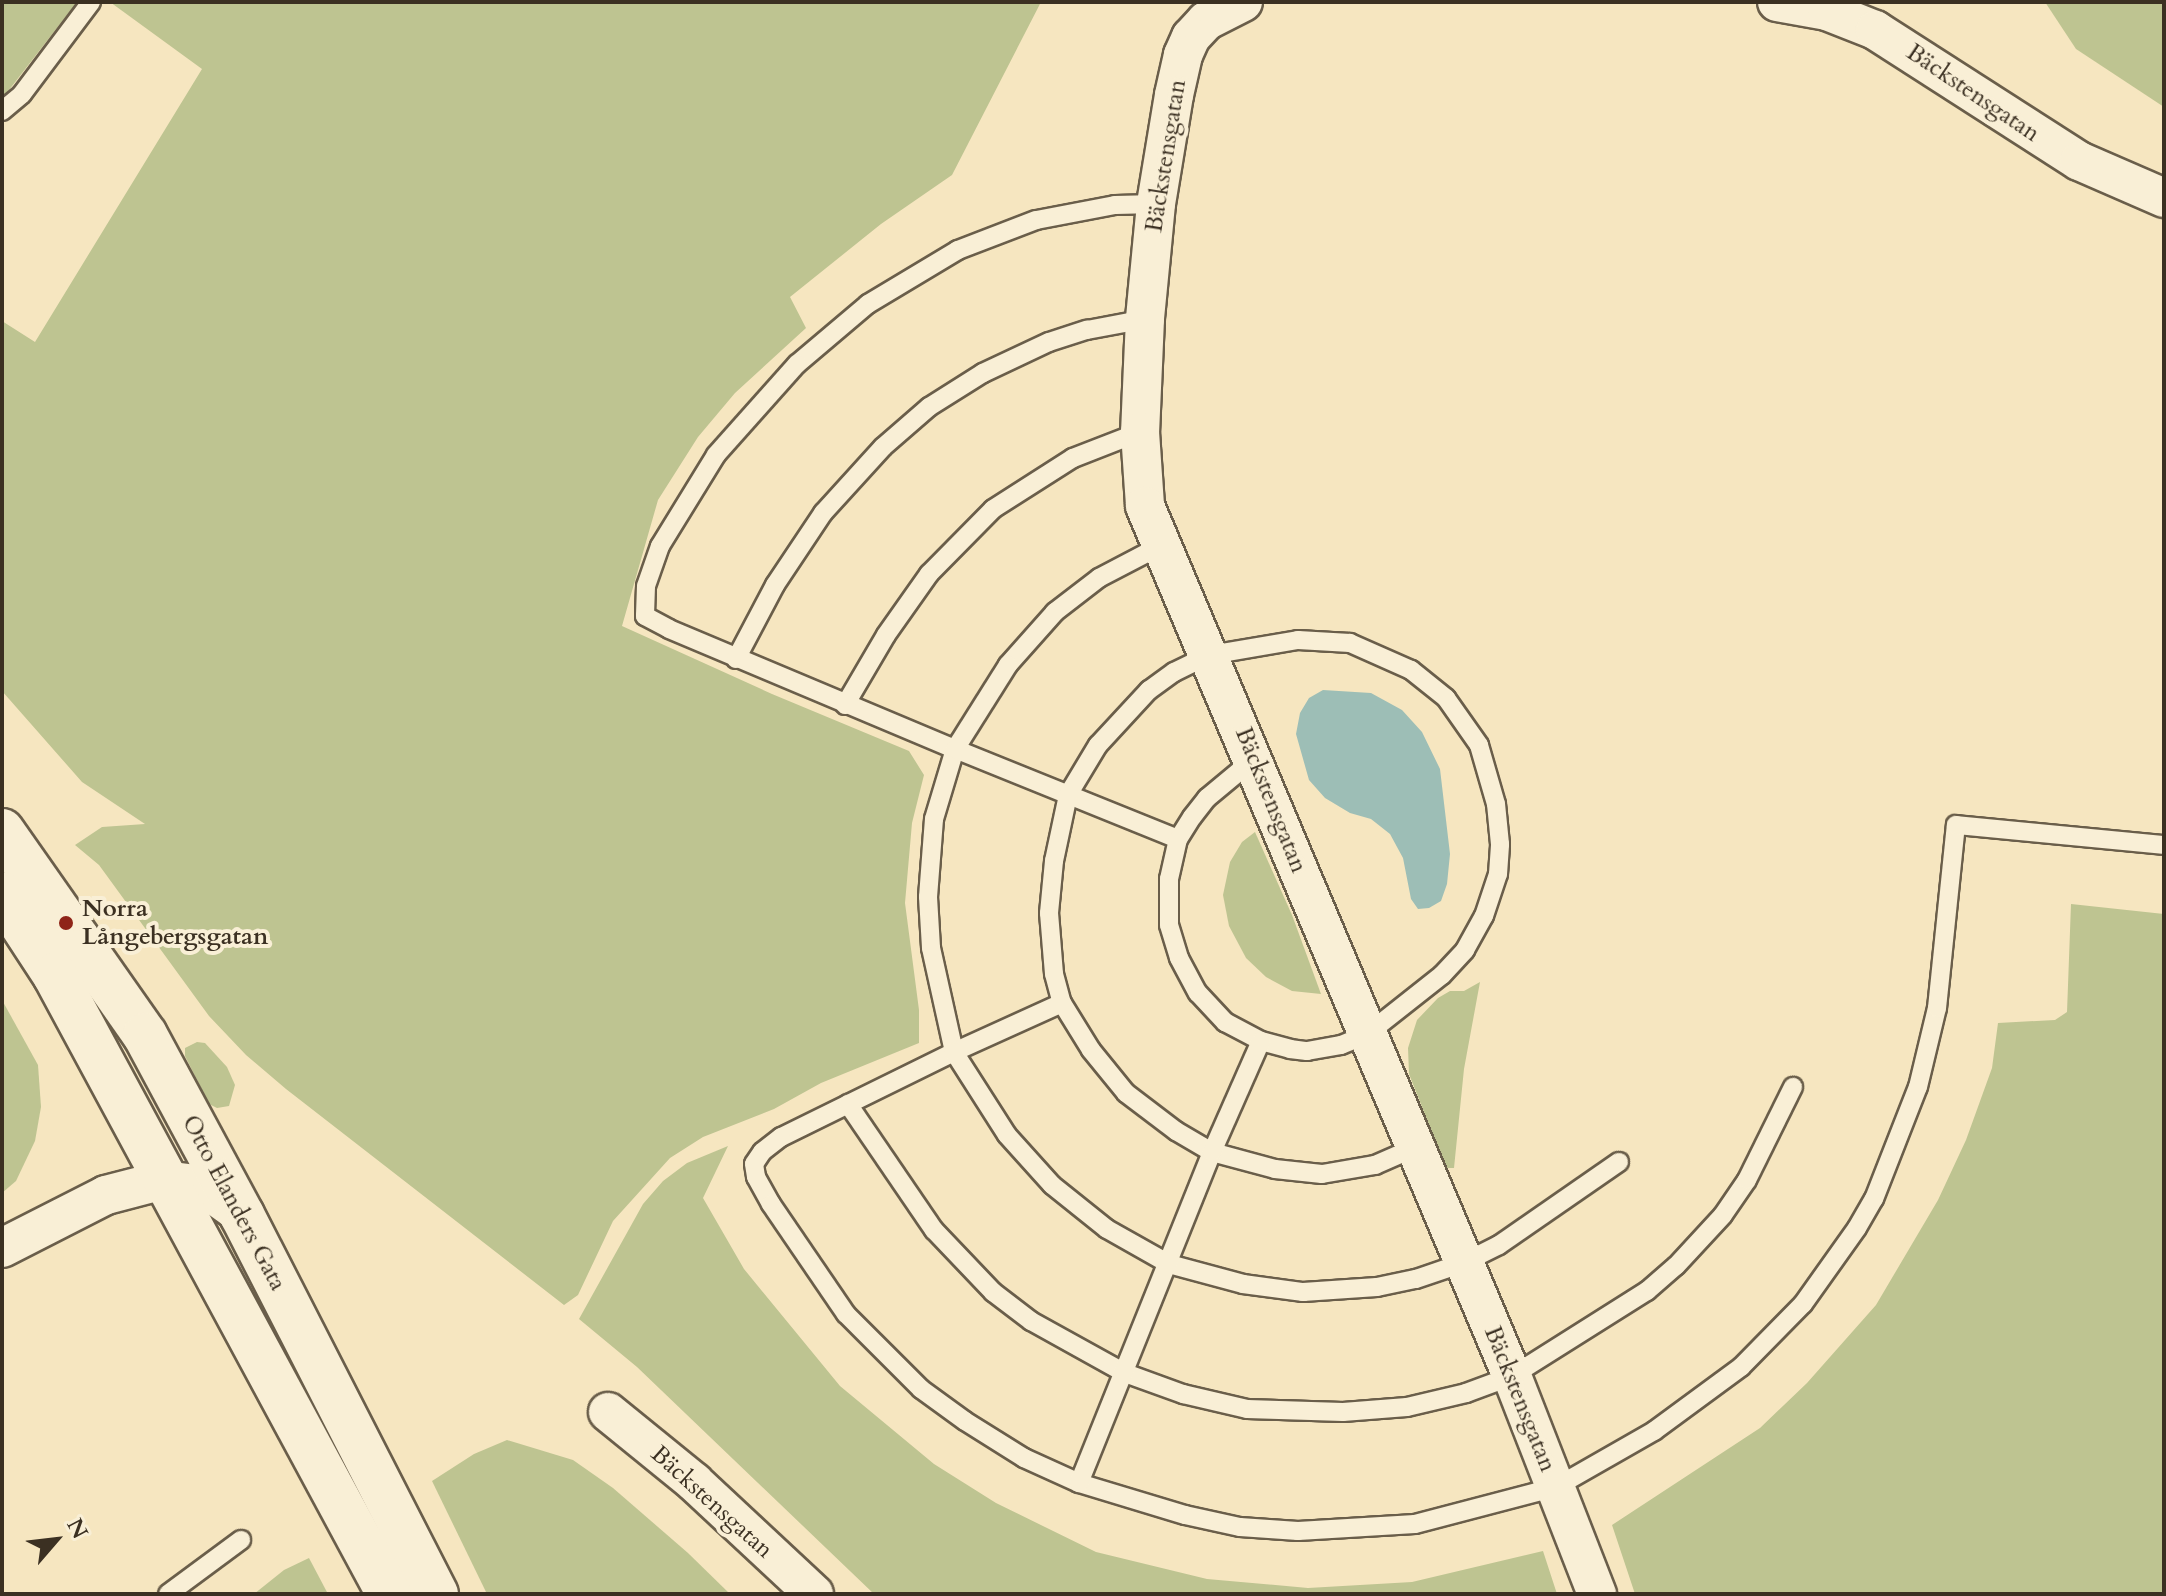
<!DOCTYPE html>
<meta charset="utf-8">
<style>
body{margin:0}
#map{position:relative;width:2166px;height:1596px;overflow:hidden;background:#f6e6c0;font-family:Cardo,serif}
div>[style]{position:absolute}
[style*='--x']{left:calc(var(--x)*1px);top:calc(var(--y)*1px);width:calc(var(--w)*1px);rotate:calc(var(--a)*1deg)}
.green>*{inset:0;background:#bec491}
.water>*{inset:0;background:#9dbeb6}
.roads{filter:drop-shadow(2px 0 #6a5e4a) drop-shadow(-2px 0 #6a5e4a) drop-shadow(0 2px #6a5e4a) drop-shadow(0 -2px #6a5e4a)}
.service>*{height:18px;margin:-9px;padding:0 9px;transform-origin:9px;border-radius:9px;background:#f9efd6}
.minor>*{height:38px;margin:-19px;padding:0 19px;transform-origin:19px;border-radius:19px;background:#f9efd6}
.tertiary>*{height:44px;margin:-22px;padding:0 22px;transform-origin:22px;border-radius:22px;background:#f9efd6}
.dots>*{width:22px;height:22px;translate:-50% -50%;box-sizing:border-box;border:4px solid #f9efd6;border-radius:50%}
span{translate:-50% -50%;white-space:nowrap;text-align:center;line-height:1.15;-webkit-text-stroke:8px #f9efd6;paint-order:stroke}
.street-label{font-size:24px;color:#3b3022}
.poi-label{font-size:24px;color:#3b3022;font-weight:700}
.left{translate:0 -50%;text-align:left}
.frame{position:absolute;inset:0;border:4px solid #3b3022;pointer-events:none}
.north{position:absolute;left:16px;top:1500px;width:80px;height:80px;-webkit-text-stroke:6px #f9efd6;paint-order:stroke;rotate:62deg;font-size:22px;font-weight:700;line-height:32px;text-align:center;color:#3b3022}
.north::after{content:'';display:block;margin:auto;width:28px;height:36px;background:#3b3022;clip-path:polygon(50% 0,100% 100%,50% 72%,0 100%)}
</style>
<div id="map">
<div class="green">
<div style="clip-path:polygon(2px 2px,77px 2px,2px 99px)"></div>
<div style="clip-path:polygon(110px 2px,1041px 2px,952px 175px,881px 224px,790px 297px,806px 328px,735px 393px,698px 437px,658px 500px,622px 626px,772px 694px,909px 751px,924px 775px,912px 823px,905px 903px,919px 1010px,919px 1043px,821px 1083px,774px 1109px,703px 1137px,670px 1158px,613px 1221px,578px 1295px,564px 1305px,286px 1089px,246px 1055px,209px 1016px,99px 865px,75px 845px,102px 827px,145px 824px,82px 782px,2px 691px,2px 321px,35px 342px,202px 69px)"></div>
<div style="clip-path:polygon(2045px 2px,2164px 2px,2164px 107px,2076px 49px)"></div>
<div style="clip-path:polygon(1255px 832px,1292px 915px,1321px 994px,1292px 991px,1266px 977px,1246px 958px,1229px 926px,1223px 895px,1230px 862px,1242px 842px)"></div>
<div style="clip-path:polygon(2071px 904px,2164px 914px,2164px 1594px,1635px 1594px,1612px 1525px,1760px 1428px,1807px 1383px,1876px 1305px,1938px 1200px,1966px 1140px,1992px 1068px,1998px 1023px,2055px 1020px,2067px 1012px)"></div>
<div style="clip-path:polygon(1480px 982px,1464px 1069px,1454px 1168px,1446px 1168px,1409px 1074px,1408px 1048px,1417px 1020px,1438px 998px,1450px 991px,1464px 991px)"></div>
<div style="clip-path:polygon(2px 1000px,38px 1065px,41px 1107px,35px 1141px,16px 1181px,2px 1193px)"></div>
<div style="clip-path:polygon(197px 1042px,205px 1043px,227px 1067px,235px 1085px,229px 1106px,217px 1108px,209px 1104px,185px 1056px,185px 1048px)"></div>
<div style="clip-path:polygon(728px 1146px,703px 1198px,744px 1269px,840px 1386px,934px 1464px,996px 1503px,1096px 1552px,1207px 1579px,1308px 1588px,1412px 1582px,1543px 1551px,1557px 1594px,874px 1594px,637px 1367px,579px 1319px,643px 1204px,663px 1181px,687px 1163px)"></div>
<div style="clip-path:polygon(507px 1440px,573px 1460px,613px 1488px,688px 1553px,730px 1594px,487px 1594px,432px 1481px,474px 1454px)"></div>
<div style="clip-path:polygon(309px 1558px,328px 1594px,254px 1594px,284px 1570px)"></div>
</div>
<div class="water">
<div style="clip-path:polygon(1323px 690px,1371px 693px,1402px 710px,1422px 732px,1440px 769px,1450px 854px,1447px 884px,1441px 901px,1429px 908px,1418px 909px,1411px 899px,1403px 858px,1390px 834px,1371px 819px,1350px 813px,1325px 798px,1309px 780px,1296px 734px,1300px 713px,1309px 698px)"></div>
</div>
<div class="roads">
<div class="service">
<div style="--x:2;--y:111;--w:26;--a:-40"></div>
<div style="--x:22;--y:94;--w:115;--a:-53.1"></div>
<div style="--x:1156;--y:204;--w:41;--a:178.6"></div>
<div style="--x:1115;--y:205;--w:80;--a:169.2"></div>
<div style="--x:1036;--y:220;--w:84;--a:159"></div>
<div style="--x:958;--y:250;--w:105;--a:149"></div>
<div style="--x:868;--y:304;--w:93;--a:139.8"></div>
<div style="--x:797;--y:364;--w:122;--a:131.7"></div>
<div style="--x:716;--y:455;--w:107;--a:121.6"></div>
<div style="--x:660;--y:546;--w:42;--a:109.3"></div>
<div style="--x:646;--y:586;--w:30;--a:92"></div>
<div style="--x:645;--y:616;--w:27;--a:28"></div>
<div style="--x:669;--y:629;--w:310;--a:22.8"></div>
<div style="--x:955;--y:749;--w:73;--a:106.7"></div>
<div style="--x:934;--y:819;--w:78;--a:94.4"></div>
<div style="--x:928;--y:897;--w:51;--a:86.6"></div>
<div style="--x:931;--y:948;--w:107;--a:77.5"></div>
<div style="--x:954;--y:1052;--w:193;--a:153.8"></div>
<div style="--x:781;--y:1137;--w:24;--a:142"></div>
<div style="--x:762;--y:1152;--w:14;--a:124"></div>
<div style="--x:754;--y:1164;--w:13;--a:81"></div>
<div style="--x:756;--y:1177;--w:31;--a:61"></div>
<div style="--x:771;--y:1204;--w:133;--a:55.7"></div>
<div style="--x:846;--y:1314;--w:106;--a:45"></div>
<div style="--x:921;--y:1389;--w:54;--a:36"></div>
<div style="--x:965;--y:1421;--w:70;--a:32.1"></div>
<div style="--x:1024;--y:1458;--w:60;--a:24.4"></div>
<div style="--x:1079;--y:1483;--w:111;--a:16.8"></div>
<div style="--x:1185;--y:1515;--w:56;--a:12.3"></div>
<div style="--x:1240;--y:1527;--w:58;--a:3.9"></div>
<div style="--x:1298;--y:1531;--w:117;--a:-3.4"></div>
<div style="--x:1415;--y:1524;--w:146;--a:-14.7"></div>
<div style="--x:1556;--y:1487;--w:113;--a:-29.7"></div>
<div style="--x:1654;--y:1431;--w:108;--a:-36.3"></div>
<div style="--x:1741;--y:1367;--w:88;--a:-45.5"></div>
<div style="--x:1803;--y:1304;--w:93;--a:-54.6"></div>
<div style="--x:1857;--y:1228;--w:34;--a:-60"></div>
<div style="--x:1874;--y:1199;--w:120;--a:-68.6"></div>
<div style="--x:1918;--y:1087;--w:81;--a:-76.5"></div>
<div style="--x:1937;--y:1008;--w:184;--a:-84.1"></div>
<div style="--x:1956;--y:825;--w:209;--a:5.5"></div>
<div style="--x:1162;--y:545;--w:71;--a:152.4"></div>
<div style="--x:1099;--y:578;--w:56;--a:142.3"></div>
<div style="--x:1055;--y:612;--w:71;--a:131.6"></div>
<div style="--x:1008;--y:665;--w:99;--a:122.2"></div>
<div style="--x:955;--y:749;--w:240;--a:22"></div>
<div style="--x:736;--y:659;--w:84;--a:-62.2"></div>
<div style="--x:775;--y:585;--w:87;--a:-56.3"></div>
<div style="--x:823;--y:513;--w:89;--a:-47.7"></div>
<div style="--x:883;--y:447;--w:61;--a:-41"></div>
<div style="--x:929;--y:407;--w:64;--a:-32.2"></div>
<div style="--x:983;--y:373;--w:73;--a:-25.2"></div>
<div style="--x:1049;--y:342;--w:40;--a:-18"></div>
<div style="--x:1087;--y:330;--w:59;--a:-10.7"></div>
<div style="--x:845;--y:705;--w:81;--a:-59.6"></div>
<div style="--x:886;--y:635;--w:75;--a:-54.8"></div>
<div style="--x:929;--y:574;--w:91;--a:-45.4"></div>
<div style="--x:993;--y:509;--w:95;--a:-32.5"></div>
<div style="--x:1073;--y:458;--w:72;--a:-21.2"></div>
<div style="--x:1254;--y:759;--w:61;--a:140.3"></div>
<div style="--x:1207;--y:798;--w:24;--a:128"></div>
<div style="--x:1192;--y:817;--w:26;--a:122"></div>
<div style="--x:1178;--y:839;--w:41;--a:102.7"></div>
<div style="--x:1169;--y:879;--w:46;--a:90"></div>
<div style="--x:1169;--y:925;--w:34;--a:73"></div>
<div style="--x:1179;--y:958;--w:40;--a:62"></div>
<div style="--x:1198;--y:993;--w:40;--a:47"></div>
<div style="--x:1225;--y:1022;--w:41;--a:27.8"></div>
<div style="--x:1261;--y:1041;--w:30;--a:15"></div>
<div style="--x:1290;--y:1049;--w:17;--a:7"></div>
<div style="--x:1307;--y:1051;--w:35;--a:-10"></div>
<div style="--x:1341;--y:1045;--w:27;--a:-22"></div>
<div style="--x:1366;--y:1035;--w:97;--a:-38.3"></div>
<div style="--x:1442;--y:975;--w:34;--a:-47"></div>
<div style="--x:1465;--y:950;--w:39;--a:-61"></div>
<div style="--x:1484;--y:916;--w:44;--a:-71.6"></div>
<div style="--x:1498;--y:874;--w:30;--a:-86"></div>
<div style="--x:1500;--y:844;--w:40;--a:-95.7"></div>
<div style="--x:1496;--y:804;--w:61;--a:-106.1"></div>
<div style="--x:1479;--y:745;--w:57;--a:-125.1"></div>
<div style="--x:1446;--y:698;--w:45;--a:-141.3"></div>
<div style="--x:1411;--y:670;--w:67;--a:-156.1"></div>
<div style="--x:1350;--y:643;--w:52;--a:-176.7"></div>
<div style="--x:1298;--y:640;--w:90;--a:170.4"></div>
<div style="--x:1209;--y:655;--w:39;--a:154"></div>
<div style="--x:1174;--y:672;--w:31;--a:144"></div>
<div style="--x:1149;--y:690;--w:75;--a:132.8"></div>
<div style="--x:1098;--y:745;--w:58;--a:121"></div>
<div style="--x:1068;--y:795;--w:67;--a:102"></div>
<div style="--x:1054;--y:861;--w:52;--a:95.5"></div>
<div style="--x:1049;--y:913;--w:61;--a:85.3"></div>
<div style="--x:1054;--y:974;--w:30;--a:75"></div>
<div style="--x:1062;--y:1003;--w:55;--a:58.3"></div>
<div style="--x:1091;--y:1050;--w:55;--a:50.9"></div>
<div style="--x:1126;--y:1093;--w:63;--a:37.2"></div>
<div style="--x:1176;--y:1131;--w:42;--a:30.3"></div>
<div style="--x:1212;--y:1152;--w:65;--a:15.1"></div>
<div style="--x:1275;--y:1169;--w:47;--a:6.1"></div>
<div style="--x:1322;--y:1174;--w:54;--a:-9.6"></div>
<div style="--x:1375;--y:1165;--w:45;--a:-23.7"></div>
<div style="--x:1062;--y:1003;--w:119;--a:155.6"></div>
<div style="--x:954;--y:1052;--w:98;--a:57.4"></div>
<div style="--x:1007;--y:1135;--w:67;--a:48"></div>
<div style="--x:1052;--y:1185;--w:70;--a:38.7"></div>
<div style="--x:1107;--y:1229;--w:71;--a:29.4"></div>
<div style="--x:1169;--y:1264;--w:77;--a:15.1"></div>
<div style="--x:1243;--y:1284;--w:61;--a:7.6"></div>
<div style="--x:1303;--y:1292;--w:74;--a:-3.9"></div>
<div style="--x:1377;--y:1287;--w:40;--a:-12"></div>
<div style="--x:1416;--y:1279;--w:50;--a:-18.8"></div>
<div style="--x:1463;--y:1263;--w:40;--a:-26.6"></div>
<div style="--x:1499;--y:1245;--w:146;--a:-34.7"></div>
<div style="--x:848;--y:1104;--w:153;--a:55.7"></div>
<div style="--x:934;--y:1230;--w:86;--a:46.4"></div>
<div style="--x:993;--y:1292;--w:48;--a:37.3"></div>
<div style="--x:1031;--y:1321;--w:107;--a:29"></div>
<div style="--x:1125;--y:1373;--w:62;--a:19.9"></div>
<div style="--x:1183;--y:1394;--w:66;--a:13.2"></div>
<div style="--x:1247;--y:1409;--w:96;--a:1.8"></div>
<div style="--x:1343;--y:1412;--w:64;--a:-4.5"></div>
<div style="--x:1407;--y:1407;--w:61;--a:-13.3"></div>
<div style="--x:1466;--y:1393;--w:49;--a:-20.3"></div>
<div style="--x:1512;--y:1376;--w:160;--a:-32.2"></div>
<div style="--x:1647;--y:1291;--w:38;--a:-41"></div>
<div style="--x:1676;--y:1266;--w:69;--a:-47.3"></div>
<div style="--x:1723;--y:1215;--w:42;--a:-55.6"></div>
<div style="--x:1747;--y:1180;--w:104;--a:-63.7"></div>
<div style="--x:1079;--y:1483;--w:357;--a:-68.1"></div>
<div style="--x:1212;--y:1152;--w:121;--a:-66.2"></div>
<div style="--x:168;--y:1594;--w:91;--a:-36.5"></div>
</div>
<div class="minor">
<div style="--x:1243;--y:2;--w:42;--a:152.8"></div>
<div style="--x:1206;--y:21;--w:22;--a:133"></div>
<div style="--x:1191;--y:37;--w:20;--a:114"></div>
<div style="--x:1183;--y:55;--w:41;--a:102.7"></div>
<div style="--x:1174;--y:95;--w:110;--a:99.4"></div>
<div style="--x:1156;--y:204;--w:116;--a:95.5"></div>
<div style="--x:1145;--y:319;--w:113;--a:92.5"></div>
<div style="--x:1140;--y:432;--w:74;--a:86.1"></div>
<div style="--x:1145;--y:506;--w:944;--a:67.13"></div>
<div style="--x:1512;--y:1376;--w:234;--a:68.7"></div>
<div style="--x:1777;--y:2;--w:51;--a:10.2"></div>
<div style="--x:1827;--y:11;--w:52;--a:21.6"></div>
<div style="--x:1875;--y:30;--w:242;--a:32.7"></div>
<div style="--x:2079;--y:161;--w:93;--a:23.5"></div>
<div style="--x:2;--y:1248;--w:117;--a:-27"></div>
<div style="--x:106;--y:1195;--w:60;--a:-14.5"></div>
<div style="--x:164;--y:1180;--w:35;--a:7"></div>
<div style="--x:199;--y:1184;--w:53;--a:35.8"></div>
<div style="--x:608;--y:1412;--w:111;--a:39.1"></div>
<div style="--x:694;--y:1482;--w:164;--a:43"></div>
</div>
<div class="tertiary">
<div style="--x:2;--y:831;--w:249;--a:55"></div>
<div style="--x:145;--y:1035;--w:204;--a:61.7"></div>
<div style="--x:242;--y:1215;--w:426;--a:62.9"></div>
<div style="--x:2;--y:894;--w:97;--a:56.8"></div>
<div style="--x:55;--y:975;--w:703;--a:61.65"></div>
</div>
</div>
<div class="dots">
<div style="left:66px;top:923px;background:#8f2418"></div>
</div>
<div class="street-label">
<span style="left:1973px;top:93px;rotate:34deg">Bäckstensgatan</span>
<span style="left:1166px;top:156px;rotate:-81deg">Bäckstensgatan</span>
<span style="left:1271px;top:800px;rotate:68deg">Bäckstensgatan</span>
<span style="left:234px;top:1203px;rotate:62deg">Otto Elanders Gata</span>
<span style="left:1520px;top:1399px;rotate:68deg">Bäckstensgatan</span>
<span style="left:712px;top:1502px;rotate:42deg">Bäckstensgatan</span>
</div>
<div class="poi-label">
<span class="left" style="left:82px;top:923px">Norra<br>Långebergsgatan</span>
</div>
<div class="frame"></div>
<div class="north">N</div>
</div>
